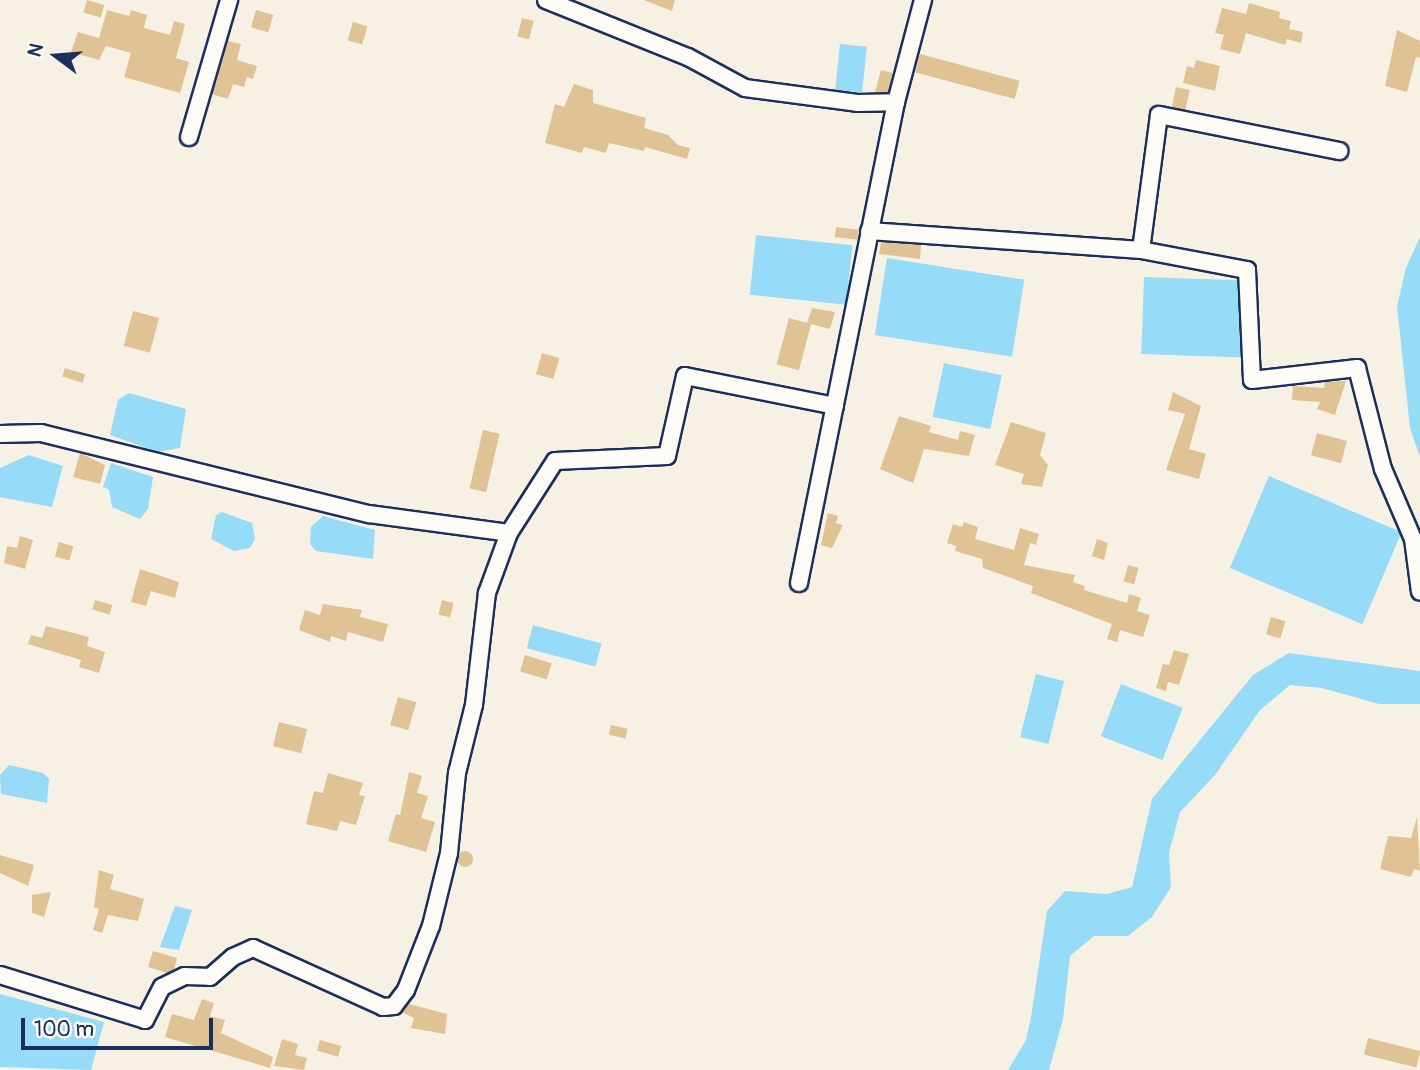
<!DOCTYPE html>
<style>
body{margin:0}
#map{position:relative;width:1420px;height:1070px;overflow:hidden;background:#f7f1e3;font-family:Pangolin,sans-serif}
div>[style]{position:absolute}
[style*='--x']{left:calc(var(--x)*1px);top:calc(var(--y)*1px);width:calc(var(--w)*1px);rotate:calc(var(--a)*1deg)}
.water>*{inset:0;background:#96dbf8;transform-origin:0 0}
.building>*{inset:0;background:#e0c394;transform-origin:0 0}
.round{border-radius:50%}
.roads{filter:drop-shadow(2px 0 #1b2f5e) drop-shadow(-2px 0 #1b2f5e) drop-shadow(0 2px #1b2f5e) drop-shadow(0 -2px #1b2f5e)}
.minor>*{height:16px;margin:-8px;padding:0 8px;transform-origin:8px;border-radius:8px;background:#fdfcf7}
span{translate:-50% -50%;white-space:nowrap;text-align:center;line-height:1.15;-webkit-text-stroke:5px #fdfcf7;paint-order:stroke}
.north{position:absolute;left:21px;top:21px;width:70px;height:70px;-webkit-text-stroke:5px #fdfcf7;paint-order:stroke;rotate:286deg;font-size:19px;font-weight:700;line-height:28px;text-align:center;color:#1b2f5e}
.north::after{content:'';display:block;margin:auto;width:24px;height:32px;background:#1b2f5e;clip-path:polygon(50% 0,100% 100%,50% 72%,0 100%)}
.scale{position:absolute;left:21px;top:1018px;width:192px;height:32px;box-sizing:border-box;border:4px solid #1b2f5e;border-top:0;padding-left:9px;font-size:21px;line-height:24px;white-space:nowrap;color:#1b2f5e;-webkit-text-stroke:5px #fdfcf7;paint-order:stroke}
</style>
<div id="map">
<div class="water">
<div style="left:840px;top:44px;width:27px;height:46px;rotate:6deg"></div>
<div style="left:756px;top:235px;width:97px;height:60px;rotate:6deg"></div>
<div style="clip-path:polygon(1420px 237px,1420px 457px,1410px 428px,1397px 306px,1406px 268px)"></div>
<div style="left:887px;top:258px;width:139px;height:78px;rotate:9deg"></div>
<div style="left:1144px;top:277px;width:102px;height:77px;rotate:2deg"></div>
<div style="left:944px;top:363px;width:59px;height:55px;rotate:12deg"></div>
<div style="clip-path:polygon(129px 393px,186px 409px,180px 448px,158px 452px,110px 435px,118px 400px)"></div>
<div style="clip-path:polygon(29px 455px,63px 466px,52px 507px,0 497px,0 468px)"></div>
<div style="clip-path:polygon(111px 463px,153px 477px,148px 509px,140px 519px,112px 507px,109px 490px,103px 487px)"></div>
<div style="left:1269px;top:476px;width:144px;height:100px;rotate:23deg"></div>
<div style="clip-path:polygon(222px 512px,252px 523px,255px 539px,250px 548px,234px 551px,211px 539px,216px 515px)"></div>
<div style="clip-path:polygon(323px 516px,375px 530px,373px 559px,316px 551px,310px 544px,311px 527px)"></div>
<div style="left:533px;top:625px;width:71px;height:24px;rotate:15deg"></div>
<div style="clip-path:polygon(1289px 653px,1420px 671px,1420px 704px,1379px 704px,1322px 688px,1290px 685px,1260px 710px,1215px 775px,1180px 812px,1169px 853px,1171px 887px,1152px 917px,1128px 936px,1094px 936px,1070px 956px,1063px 1019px,1049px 1070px,1008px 1070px,1026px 1040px,1031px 1017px,1047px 911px,1065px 891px,1107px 894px,1132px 887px,1152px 799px,1253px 675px)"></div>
<div style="left:1036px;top:674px;width:29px;height:65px;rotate:14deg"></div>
<div style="left:1121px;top:684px;width:66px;height:56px;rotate:21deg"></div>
<div style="clip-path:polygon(9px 765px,43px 773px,49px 779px,47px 803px,1px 794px,0 775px)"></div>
<div style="clip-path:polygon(175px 906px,192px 910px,179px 950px,160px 947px)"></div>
<div style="clip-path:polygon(0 994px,104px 1022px,91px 1070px,0 1067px)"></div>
</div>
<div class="building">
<div style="left:87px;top:0;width:18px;height:13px;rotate:16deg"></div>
<div style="clip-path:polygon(644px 0,675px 0,672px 11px)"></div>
<div style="clip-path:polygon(1249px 3px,1280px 12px,1279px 18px,1291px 21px,1289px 29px,1303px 32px,1301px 43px,1287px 39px,1285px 45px,1246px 33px,1240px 54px,1220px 49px,1224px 35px,1215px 33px,1222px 8px,1246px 14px)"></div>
<div style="clip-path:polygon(107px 10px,129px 16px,131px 10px,147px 15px,144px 28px,170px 35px,174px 21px,185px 24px,176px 58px,189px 62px,180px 93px,124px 77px,131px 53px,106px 46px,99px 60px,71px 52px,78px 32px,99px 38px)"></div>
<div style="left:256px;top:10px;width:18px;height:18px;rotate:16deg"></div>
<div style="left:522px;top:18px;width:12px;height:19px;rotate:14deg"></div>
<div style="left:353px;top:22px;width:15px;height:19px;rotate:16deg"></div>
<div style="clip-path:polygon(1397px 30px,1420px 41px,1420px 58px,1416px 57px,1407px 92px,1385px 86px)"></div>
<div style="clip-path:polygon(228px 41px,241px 44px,237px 60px,257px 66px,253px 79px,247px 77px,244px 87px,233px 84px,228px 99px,212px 94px)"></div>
<div style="left:920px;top:54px;width:103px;height:19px;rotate:15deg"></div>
<div style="clip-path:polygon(1196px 60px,1220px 66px,1215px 91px,1183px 83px,1187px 66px,1194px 68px)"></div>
<div style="clip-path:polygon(881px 70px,893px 73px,888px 92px,875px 92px)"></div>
<div style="clip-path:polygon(574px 84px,593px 90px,593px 103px,646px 118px,644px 128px,668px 135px,678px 145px,690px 148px,687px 159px,645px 147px,644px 151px,609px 143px,606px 153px,584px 147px,582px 153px,545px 143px,555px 104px,564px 107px)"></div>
<div style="left:1176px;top:87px;width:14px;height:21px;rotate:12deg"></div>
<div style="left:836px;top:227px;width:23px;height:10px;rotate:7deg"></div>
<div style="clip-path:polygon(881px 242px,921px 245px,920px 259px,879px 254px)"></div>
<div style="clip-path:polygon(812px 308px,835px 312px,830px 329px,807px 323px)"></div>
<div style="left:133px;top:311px;width:27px;height:36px;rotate:15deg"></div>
<div style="left:789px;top:318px;width:23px;height:48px;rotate:15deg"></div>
<div style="left:542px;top:353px;width:18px;height:22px;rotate:16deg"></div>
<div style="left:65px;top:368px;width:21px;height:9px;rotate:17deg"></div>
<div style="clip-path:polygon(1346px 381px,1335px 415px,1317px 409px,1320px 402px,1292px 400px,1293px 386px,1324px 388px,1325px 382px)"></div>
<div style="clip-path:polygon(1173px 392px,1201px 406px,1189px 449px,1206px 454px,1199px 479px,1166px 470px,1185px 414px,1168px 410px)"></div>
<div style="clip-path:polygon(899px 416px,931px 426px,929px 432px,958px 440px,960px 431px,975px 435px,969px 456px,924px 449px,913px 483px,880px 469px)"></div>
<div style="clip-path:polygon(1011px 422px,1046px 433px,1040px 455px,1048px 465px,1042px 487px,1021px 484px,1024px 474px,995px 465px)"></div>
<div style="left:483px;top:430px;width:17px;height:60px;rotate:13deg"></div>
<div style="left:1317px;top:433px;width:31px;height:23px;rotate:15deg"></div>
<div style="clip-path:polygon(80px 453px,105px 465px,100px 484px,73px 477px)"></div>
<div style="clip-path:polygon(828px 513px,838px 516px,836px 523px,843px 525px,832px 548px,821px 545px)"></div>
<div style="clip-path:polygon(964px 522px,978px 527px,975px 539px,1014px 550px,1020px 528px,1039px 534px,1036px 545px,1030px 543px,1024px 565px,1075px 575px,1073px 582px,1085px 586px,1084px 590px,1127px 603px,1129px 594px,1141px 598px,1137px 611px,1150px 615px,1143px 637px,1120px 630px,1117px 642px,1107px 639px,1112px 624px,1031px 593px,1033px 586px,983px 568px,982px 559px,955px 551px,956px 546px,947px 543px,953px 524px,962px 527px)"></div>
<div style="clip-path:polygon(20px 536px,33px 540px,25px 569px,4px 563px,7px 546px,17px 548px)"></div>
<div style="clip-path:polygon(1097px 539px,1108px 543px,1104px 560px,1092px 556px)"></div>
<div style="left:59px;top:542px;width:15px;height:15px;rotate:16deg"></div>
<div style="left:1128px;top:565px;width:11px;height:17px;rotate:15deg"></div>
<div style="clip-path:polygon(140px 569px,179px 582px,175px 598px,151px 591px,146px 606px,131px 602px)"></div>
<div style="left:95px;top:600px;width:18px;height:10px;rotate:16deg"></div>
<div style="left:442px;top:600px;width:12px;height:15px;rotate:14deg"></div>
<div style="clip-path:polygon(323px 604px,362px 610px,360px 617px,388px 624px,383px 642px,348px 632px,346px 641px,331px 636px,330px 642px,299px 630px,305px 610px,320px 615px)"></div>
<div style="left:1271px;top:617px;width:15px;height:18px;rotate:16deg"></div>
<div style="clip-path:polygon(46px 626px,89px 637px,87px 646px,105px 652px,99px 673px,79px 667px,81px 660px,28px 644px,31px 635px,42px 638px)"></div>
<div style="clip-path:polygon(1174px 650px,1189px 654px,1179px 685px,1168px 682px,1166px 691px,1156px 688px,1163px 664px,1169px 665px)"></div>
<div style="left:525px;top:655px;width:28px;height:17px;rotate:17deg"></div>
<div style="left:398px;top:697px;width:19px;height:29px;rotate:16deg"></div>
<div style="left:279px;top:722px;width:29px;height:25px;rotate:14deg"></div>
<div style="left:611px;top:725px;width:17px;height:10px;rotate:13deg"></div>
<div style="clip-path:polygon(409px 772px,422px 776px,417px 793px,428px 796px,421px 818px,435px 822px,426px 852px,388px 841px,396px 814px,400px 815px)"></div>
<div style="clip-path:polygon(328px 773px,363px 783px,359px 795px,365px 796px,356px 825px,340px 821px,337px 831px,306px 824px,314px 791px,323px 793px)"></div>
<div style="clip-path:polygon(1417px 817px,1420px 871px,1414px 869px,1411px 877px,1380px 869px,1388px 836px,1411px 838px)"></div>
<div class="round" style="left:457px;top:851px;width:16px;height:16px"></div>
<div style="clip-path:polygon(0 855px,34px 865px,28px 886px,0 873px)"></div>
<div style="clip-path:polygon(99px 870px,114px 875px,110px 889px,144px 899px,138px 921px,108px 915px,102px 933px,93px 930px,99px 909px,94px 907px)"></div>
<div style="clip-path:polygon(51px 892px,44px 917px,32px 913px,32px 895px)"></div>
<div style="clip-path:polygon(153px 951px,177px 958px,174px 970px,167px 973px,148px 967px)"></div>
<div style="clip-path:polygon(202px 999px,214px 1003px,210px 1016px,225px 1020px,221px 1033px,273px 1057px,270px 1068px,165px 1037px,172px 1014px,194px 1020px)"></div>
<div style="clip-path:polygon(409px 1004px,447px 1014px,445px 1034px,411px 1028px,414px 1018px,402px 1012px)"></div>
<div style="left:1368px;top:1038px;width:54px;height:17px;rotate:14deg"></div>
<div style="clip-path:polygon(282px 1039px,298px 1044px,295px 1055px,307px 1058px,304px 1070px,274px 1066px)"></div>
<div style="left:320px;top:1040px;width:22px;height:11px;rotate:16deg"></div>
</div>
<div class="roads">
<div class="minor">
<div style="--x:546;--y:0;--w:153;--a:21.9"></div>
<div style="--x:688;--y:57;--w:65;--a:28.5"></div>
<div style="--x:745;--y:88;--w:113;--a:7.6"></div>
<div style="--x:857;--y:103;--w:39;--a:-1"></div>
<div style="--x:189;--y:137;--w:143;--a:-73.7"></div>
<div style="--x:869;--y:231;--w:273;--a:4"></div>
<div style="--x:1141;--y:250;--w:108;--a:10.7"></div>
<div style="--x:1247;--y:270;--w:110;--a:87.4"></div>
<div style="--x:1252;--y:380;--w:106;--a:-6.5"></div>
<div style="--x:1357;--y:368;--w:104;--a:75.6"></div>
<div style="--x:1383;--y:469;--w:76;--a:66.8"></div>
<div style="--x:1413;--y:539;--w:53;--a:82.5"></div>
<div style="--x:1141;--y:250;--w:136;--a:-82.4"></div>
<div style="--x:1159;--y:115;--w:184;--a:11.3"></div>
<div style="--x:0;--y:434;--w:41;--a:-1.4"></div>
<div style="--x:41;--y:433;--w:338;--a:13.9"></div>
<div style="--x:369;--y:514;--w:141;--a:7.7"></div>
<div style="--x:509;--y:533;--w:85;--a:-57.4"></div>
<div style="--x:555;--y:461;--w:112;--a:-2.6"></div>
<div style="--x:667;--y:456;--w:82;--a:-77.3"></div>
<div style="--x:685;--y:376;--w:153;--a:11.3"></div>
<div style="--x:799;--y:583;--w:491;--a:-78.6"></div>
<div style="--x:896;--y:102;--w:106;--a:-75.2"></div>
<div style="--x:0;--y:975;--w:152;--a:17.2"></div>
<div style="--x:145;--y:1020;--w:37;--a:-63"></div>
<div style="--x:162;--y:987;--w:25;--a:-26"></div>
<div style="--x:185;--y:976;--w:25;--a:2"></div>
<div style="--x:210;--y:977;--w:30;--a:-41"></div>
<div style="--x:233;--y:957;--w:22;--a:-24"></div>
<div style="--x:253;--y:948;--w:143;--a:24.4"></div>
<div style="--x:383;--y:1007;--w:11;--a:-5"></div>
<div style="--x:394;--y:1006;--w:20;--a:-53"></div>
<div style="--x:406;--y:990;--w:69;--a:-68.7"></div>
<div style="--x:431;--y:926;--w:75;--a:-76.1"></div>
<div style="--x:449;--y:853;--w:80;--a:-84.3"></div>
<div style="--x:457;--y:773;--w:70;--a:-76"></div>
<div style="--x:474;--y:705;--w:113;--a:-83.4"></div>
<div style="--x:487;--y:593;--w:64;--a:-69.9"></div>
</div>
</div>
<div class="north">N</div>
<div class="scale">100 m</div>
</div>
